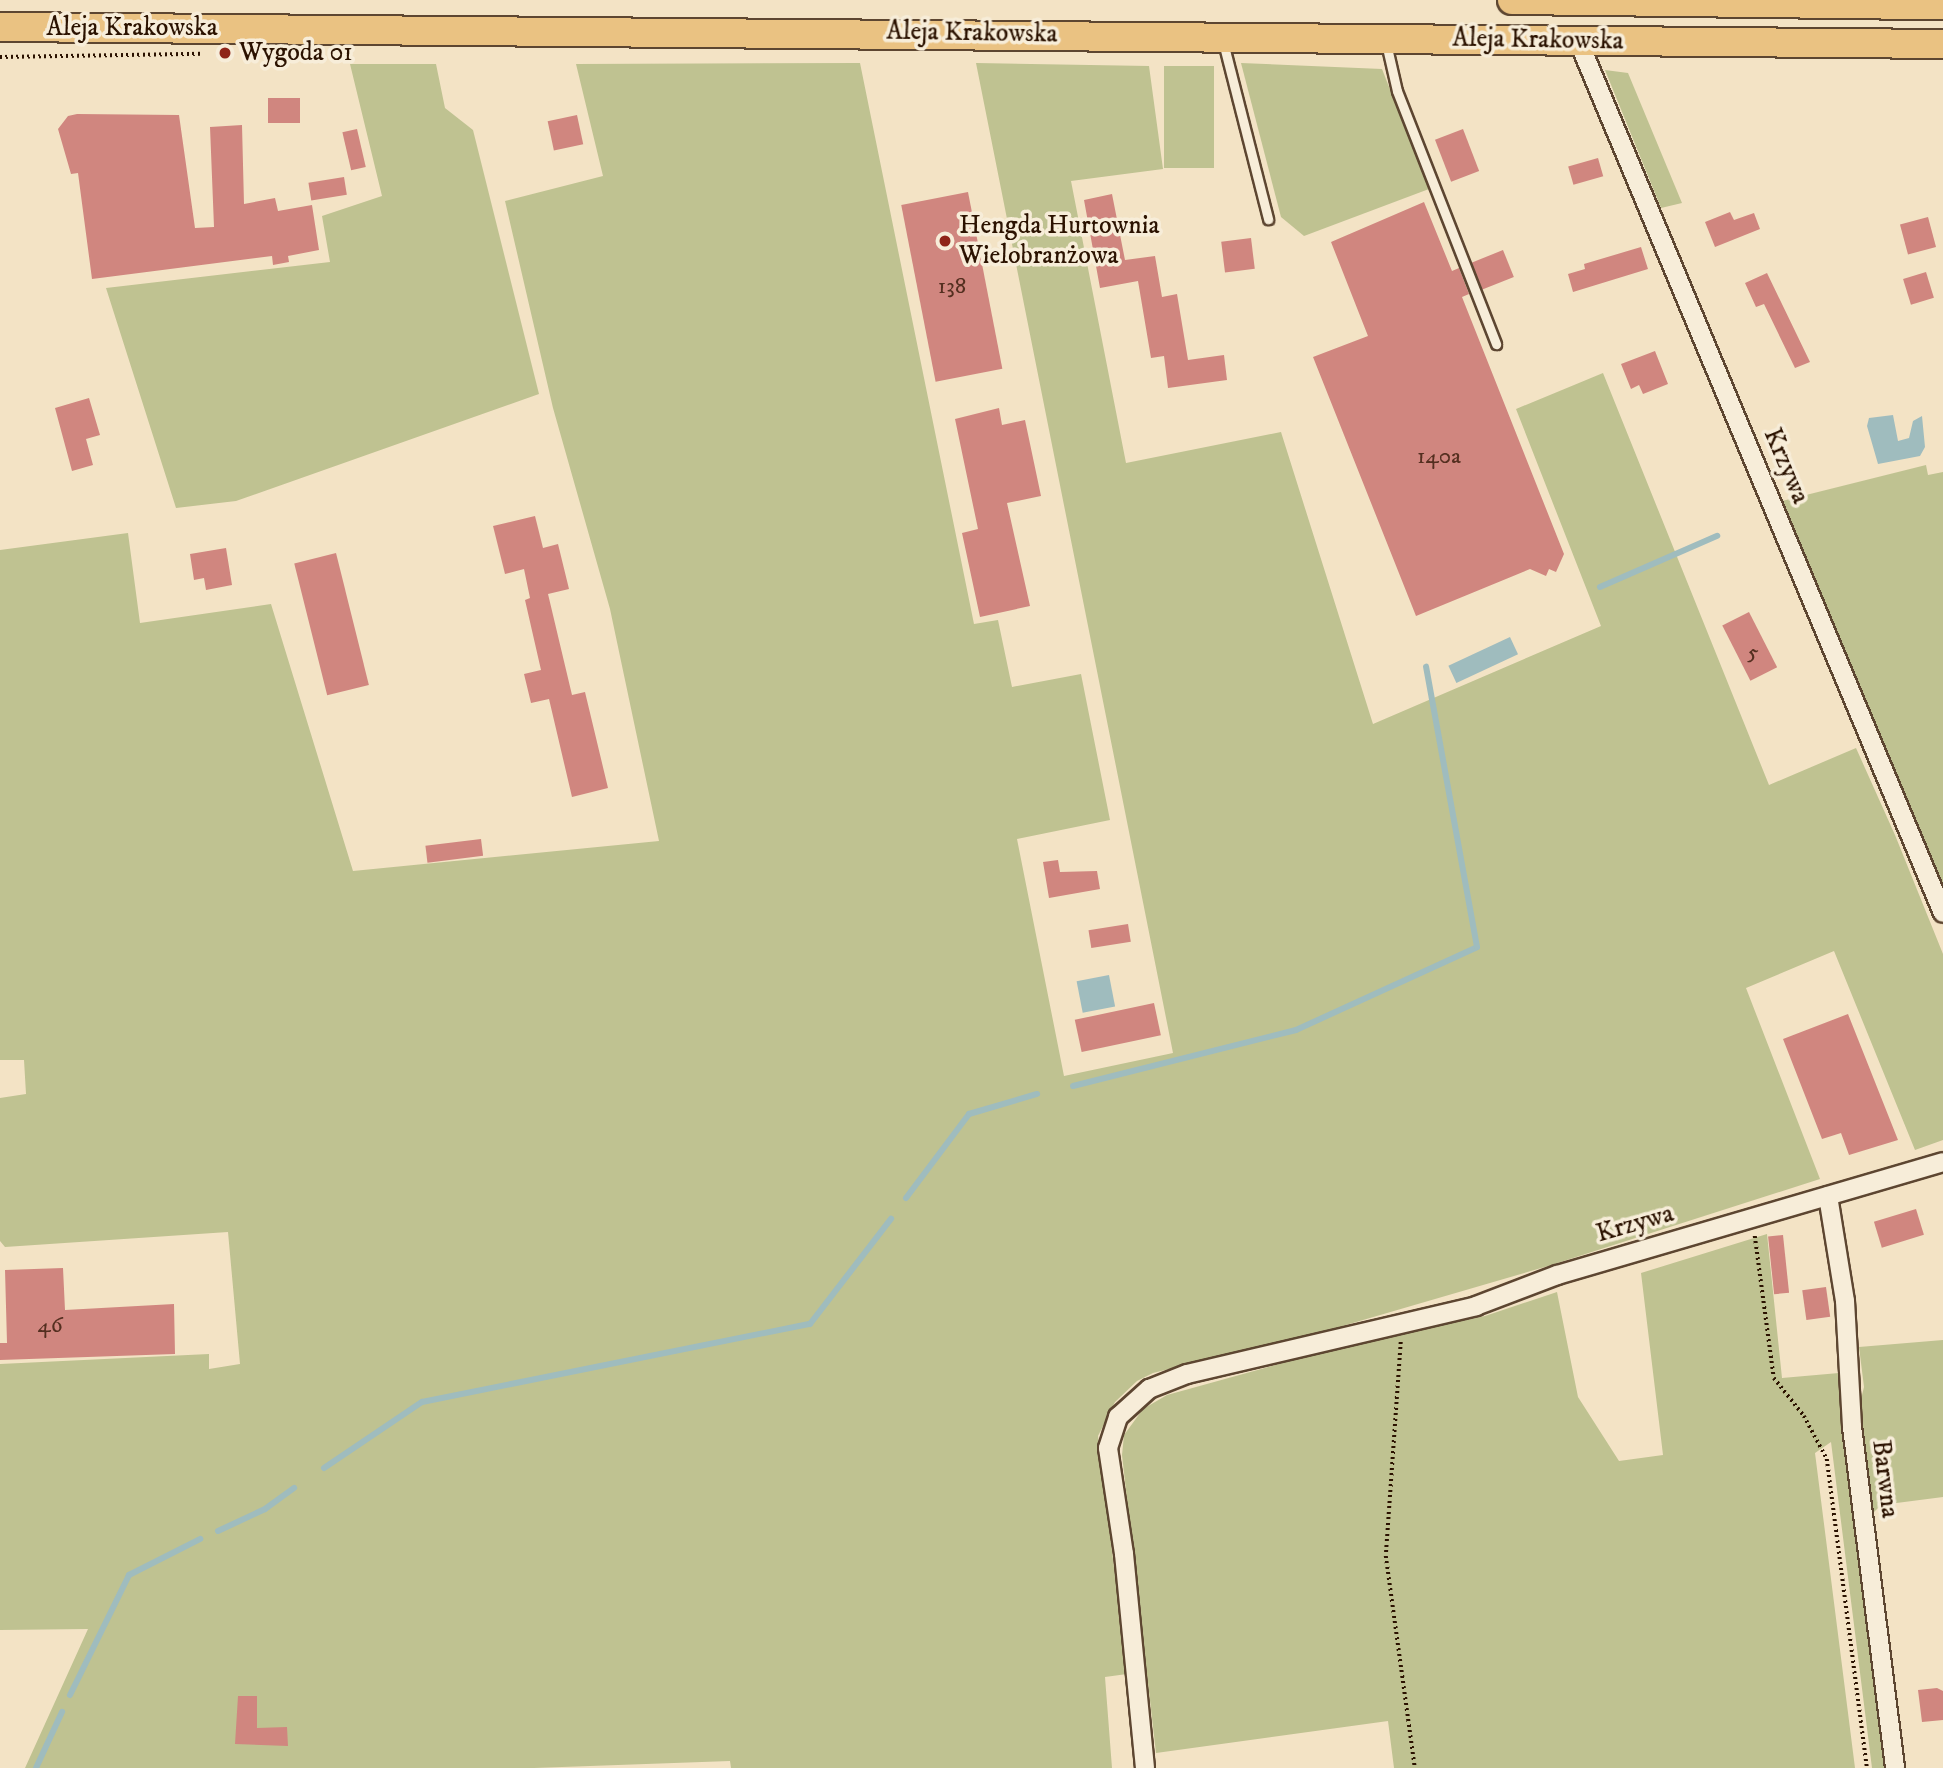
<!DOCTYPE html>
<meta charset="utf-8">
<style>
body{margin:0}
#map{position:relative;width:1943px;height:1768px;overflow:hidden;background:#f3e3c5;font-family:"IM FELL DW Pica",serif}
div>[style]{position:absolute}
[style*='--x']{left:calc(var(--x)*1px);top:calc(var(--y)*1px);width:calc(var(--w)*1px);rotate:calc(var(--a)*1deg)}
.green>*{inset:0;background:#bfc291;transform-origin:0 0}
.water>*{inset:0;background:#9fbcbe;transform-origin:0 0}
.stream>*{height:6px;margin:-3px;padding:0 3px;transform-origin:3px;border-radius:3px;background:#9fbcbe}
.building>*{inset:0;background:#d0867f;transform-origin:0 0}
.path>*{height:3.5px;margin-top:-1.75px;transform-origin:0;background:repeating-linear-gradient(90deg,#2b1200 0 2px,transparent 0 5.5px)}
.roads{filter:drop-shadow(2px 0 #5d4631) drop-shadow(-2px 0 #5d4631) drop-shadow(0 2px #5d4631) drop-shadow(0 -2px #5d4631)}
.lane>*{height:9px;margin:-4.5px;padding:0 4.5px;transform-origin:4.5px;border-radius:4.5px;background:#f7edd9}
.street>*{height:18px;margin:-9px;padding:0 9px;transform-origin:9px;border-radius:9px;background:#f7edd9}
.primary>*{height:28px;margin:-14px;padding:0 14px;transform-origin:14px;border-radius:14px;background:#eac282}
.dots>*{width:19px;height:19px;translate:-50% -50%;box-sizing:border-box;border:4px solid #f7edd9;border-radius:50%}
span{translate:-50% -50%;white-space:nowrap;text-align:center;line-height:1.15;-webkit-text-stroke:7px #f7edd9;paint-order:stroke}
.number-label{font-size:23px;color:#542f20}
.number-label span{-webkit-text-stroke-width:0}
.street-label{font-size:26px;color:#2b1200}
.poi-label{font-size:26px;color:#2b1200}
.left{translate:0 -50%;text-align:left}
</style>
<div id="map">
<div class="green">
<div style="clip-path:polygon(860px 63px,974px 624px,998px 620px,1012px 687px,1081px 674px,1110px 820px,1017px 839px,1064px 1076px,1173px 1053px,976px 63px,1149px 66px,1163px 169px,1071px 181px,1126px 463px,1281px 432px,1373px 724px,1601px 626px,1516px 409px,1603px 373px,1769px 785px,1856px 748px,1895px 835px,1943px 954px,1943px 1140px,1915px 1150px,1834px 951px,1746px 988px,1820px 1179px,1548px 1266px,1339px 1327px,1153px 1373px,1137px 1381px,1115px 1402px,1098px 1436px,1127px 1674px,1105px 1677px,1112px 1768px,731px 1768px,730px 1761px,534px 1768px,25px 1768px,88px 1629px,0 1630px,0 1364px,209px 1354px,209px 1369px,240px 1364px,228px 1232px,5px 1247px,0 1241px,0 1098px,26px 1094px,24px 1060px,0 1060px,0 550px,128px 533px,140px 623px,271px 604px,353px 871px,659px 841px,610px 609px,553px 408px,505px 201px,603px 176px,576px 64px)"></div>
<div style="clip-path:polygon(1241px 63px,1382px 69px,1429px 189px,1304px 236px,1281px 217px)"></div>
<div style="clip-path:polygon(350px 64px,436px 64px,445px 108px,473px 130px,539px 394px,236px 501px,176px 508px,106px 288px,330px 262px,322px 216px,382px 196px)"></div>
<div style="left:1164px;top:66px;width:50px;height:102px"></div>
<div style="clip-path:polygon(1605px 70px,1628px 73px,1682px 203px,1661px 208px)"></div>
<div style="clip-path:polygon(1926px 465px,1928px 475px,1943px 472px,1943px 890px,1782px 501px)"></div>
<div style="clip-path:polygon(1767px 1234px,1782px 1378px,1839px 1373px,1887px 1768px,1872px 1768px,1831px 1442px,1815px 1453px,1855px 1768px,1394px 1768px,1388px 1721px,1156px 1753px,1122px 1455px,1124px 1435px,1143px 1409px,1167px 1395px,1344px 1346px,1485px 1316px,1557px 1292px,1578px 1397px,1619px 1461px,1663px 1455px,1641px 1273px)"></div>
<div style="clip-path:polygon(1943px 1340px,1943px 1497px,1881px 1505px,1871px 1515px,1858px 1411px,1864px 1387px,1859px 1347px)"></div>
</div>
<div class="water">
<div style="clip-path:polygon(1893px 415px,1898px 441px,1909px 438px,1913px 421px,1922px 416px,1925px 447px,1920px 456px,1878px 464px,1867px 426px,1869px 418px)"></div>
<div style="left:1510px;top:637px;width:19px;height:68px;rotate:65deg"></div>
<div style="left:1109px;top:975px;width:32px;height:33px;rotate:79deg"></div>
</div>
<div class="stream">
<div style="--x:1600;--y:587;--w:128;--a:-23.6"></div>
<div style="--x:1073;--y:1086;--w:230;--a:-14.1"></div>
<div style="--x:1296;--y:1030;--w:199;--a:-24.6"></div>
<div style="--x:1477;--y:947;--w:285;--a:-100.3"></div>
<div style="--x:906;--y:1198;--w:105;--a:-53.1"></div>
<div style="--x:969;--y:1114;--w:71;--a:-16.4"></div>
<div style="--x:324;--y:1468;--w:118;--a:-34"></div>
<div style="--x:422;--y:1402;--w:396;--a:-11.4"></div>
<div style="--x:810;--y:1324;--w:133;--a:-52.4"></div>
<div style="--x:218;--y:1531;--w:52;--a:-25.1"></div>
<div style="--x:265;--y:1509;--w:36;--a:-36"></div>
<div style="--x:70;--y:1695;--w:134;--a:-63.8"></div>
<div style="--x:129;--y:1575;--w:80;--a:-26.9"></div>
<div style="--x:36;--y:1768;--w:62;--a:-65.1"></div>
</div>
<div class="building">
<div style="left:268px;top:98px;width:32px;height:25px"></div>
<div style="clip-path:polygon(77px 114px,179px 115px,195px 228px,214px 227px,210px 127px,242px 125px,244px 204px,275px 198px,278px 211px,312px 205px,319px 250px,288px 256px,289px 262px,273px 265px,272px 256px,92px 279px,78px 173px,71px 174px,58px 129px,68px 116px)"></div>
<div style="left:577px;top:115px;width:30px;height:30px;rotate:78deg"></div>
<div style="left:357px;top:129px;width:39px;height:15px;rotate:77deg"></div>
<div style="left:1463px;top:129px;width:45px;height:30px;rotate:69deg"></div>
<div style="left:1598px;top:158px;width:19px;height:31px;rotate:74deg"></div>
<div style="left:344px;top:177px;width:18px;height:36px;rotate:81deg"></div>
<div style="left:968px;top:192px;width:180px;height:68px;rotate:79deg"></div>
<div style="clip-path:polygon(1112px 194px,1125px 260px,1155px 256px,1162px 297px,1177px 294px,1188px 360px,1224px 355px,1227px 380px,1168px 388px,1164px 356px,1151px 358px,1138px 281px,1100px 288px,1084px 200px)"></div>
<div style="clip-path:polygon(1424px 202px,1452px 271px,1459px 268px,1469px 294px,1462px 297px,1564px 554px,1556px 572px,1549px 569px,1546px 576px,1530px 569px,1416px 616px,1313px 357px,1368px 336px,1331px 242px)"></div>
<div style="clip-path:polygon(1730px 212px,1734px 220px,1754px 213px,1760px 229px,1715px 247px,1705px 222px)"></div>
<div style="left:1928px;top:217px;width:31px;height:29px;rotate:75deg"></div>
<div style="left:1251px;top:238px;width:31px;height:30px;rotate:83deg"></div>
<div style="clip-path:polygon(1641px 247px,1648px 269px,1573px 292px,1568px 274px,1585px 269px,1584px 264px)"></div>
<div style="left:1503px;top:250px;width:29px;height:34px;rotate:68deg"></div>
<div style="left:1926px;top:272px;width:27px;height:24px;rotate:73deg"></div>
<div style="clip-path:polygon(1767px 273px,1810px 362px,1795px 368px,1764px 304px,1756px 307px,1745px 283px)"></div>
<div style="clip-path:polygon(1655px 351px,1668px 384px,1643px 394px,1639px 385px,1631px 389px,1621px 364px)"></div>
<div style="clip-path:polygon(89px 398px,100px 435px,86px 439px,93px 465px,72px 471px,55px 408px)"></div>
<div style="clip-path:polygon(999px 408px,1002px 425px,1025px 420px,1041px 496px,1007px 503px,1030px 606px,980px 617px,962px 533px,978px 529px,955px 419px)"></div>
<div style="clip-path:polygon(535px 516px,543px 548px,558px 544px,569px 589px,548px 594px,572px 695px,585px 692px,608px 788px,572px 797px,549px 699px,531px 703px,524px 674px,541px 670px,525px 600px,530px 598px,524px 569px,505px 574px,493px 526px)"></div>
<div style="clip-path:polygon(226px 548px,232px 585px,206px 590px,204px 578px,194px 580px,190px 554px)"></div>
<div style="left:336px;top:553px;width:136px;height:43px;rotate:76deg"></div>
<div style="left:1749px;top:612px;width:62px;height:30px;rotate:63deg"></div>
<div style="left:481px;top:839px;width:17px;height:56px;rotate:83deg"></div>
<div style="clip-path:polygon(1058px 860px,1060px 872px,1097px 871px,1100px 889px,1049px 898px,1043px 862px)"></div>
<div style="left:1128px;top:924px;width:18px;height:40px;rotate:81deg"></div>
<div style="left:1154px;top:1003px;width:33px;height:81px;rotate:78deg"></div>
<div style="clip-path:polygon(1848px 1014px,1898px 1140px,1849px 1155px,1841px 1133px,1822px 1139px,1783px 1039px)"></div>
<div style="left:1916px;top:1209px;width:27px;height:44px;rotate:73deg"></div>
<div style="left:1783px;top:1235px;width:58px;height:15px;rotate:84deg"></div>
<div style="clip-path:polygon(63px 1268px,65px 1310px,174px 1304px,175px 1354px,0 1360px,0 1343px,7px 1343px,5px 1270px)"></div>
<div style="left:1826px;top:1287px;width:30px;height:24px;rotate:82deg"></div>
<div style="clip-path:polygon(1937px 1688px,1943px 1691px,1943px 1720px,1922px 1722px,1918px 1690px)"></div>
<div style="clip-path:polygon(238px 1696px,257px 1696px,257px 1728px,287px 1727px,288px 1746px,235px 1744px)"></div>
</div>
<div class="path">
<div style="--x:0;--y:57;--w:202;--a:-0.9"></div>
<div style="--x:1755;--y:1236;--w:143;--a:82.4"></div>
<div style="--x:1774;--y:1378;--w:48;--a:51.7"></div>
<div style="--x:1804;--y:1416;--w:49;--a:61.9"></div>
<div style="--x:1827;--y:1459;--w:312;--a:82.6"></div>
<div style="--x:1401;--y:1342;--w:215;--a:94"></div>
<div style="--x:1386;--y:1556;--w:214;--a:82.2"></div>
</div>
<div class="roads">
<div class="lane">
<div style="--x:1223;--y:42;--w:183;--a:75.7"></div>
<div style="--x:1386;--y:43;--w:49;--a:77.1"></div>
<div style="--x:1397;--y:91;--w:272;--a:68.6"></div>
</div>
<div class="street">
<div style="--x:1578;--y:40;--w:946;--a:67.31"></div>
<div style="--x:1828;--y:1196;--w:106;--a:80.8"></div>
<div style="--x:1845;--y:1301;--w:126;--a:86.8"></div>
<div style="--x:1852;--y:1427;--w:344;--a:82.8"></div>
<div style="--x:1145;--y:1768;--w:215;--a:-95.6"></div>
<div style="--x:1124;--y:1554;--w:107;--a:-98.6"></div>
<div style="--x:1108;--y:1448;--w:33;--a:-72"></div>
<div style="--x:1118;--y:1417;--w:42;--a:-42.1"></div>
<div style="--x:1149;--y:1389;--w:41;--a:-21.5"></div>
<div style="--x:1187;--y:1374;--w:297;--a:-13.2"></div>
<div style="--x:1476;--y:1306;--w:87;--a:-20.9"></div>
<div style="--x:1557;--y:1275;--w:402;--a:-16.3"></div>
</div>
<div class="primary">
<div style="--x:1512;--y:0;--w:431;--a:0.7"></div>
<div style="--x:0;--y:27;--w:1943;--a:0.5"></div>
</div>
</div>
<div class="dots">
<div style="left:225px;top:53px;background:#8f2418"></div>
<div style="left:945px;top:241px;background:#8f2418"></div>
</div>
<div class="number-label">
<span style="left:952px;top:287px">138</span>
<span style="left:1439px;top:457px">140a</span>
<span style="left:1753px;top:653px">5</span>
<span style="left:50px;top:1326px">46</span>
</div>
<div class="street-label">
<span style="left:132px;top:28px">Aleja Krakowska</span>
<span style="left:972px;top:33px;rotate:1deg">Aleja Krakowska</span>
<span style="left:1538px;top:40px;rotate:1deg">Aleja Krakowska</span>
<span style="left:1786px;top:466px;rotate:67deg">Krzywa</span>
<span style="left:1635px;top:1224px;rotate:-16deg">Krzywa</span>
<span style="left:1885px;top:1479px;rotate:83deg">Barwna</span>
</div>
<div class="poi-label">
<span class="left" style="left:239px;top:53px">Wygoda 01</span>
<span class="left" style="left:959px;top:241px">Hengda Hurtownia<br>Wielobranżowa</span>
</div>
</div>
